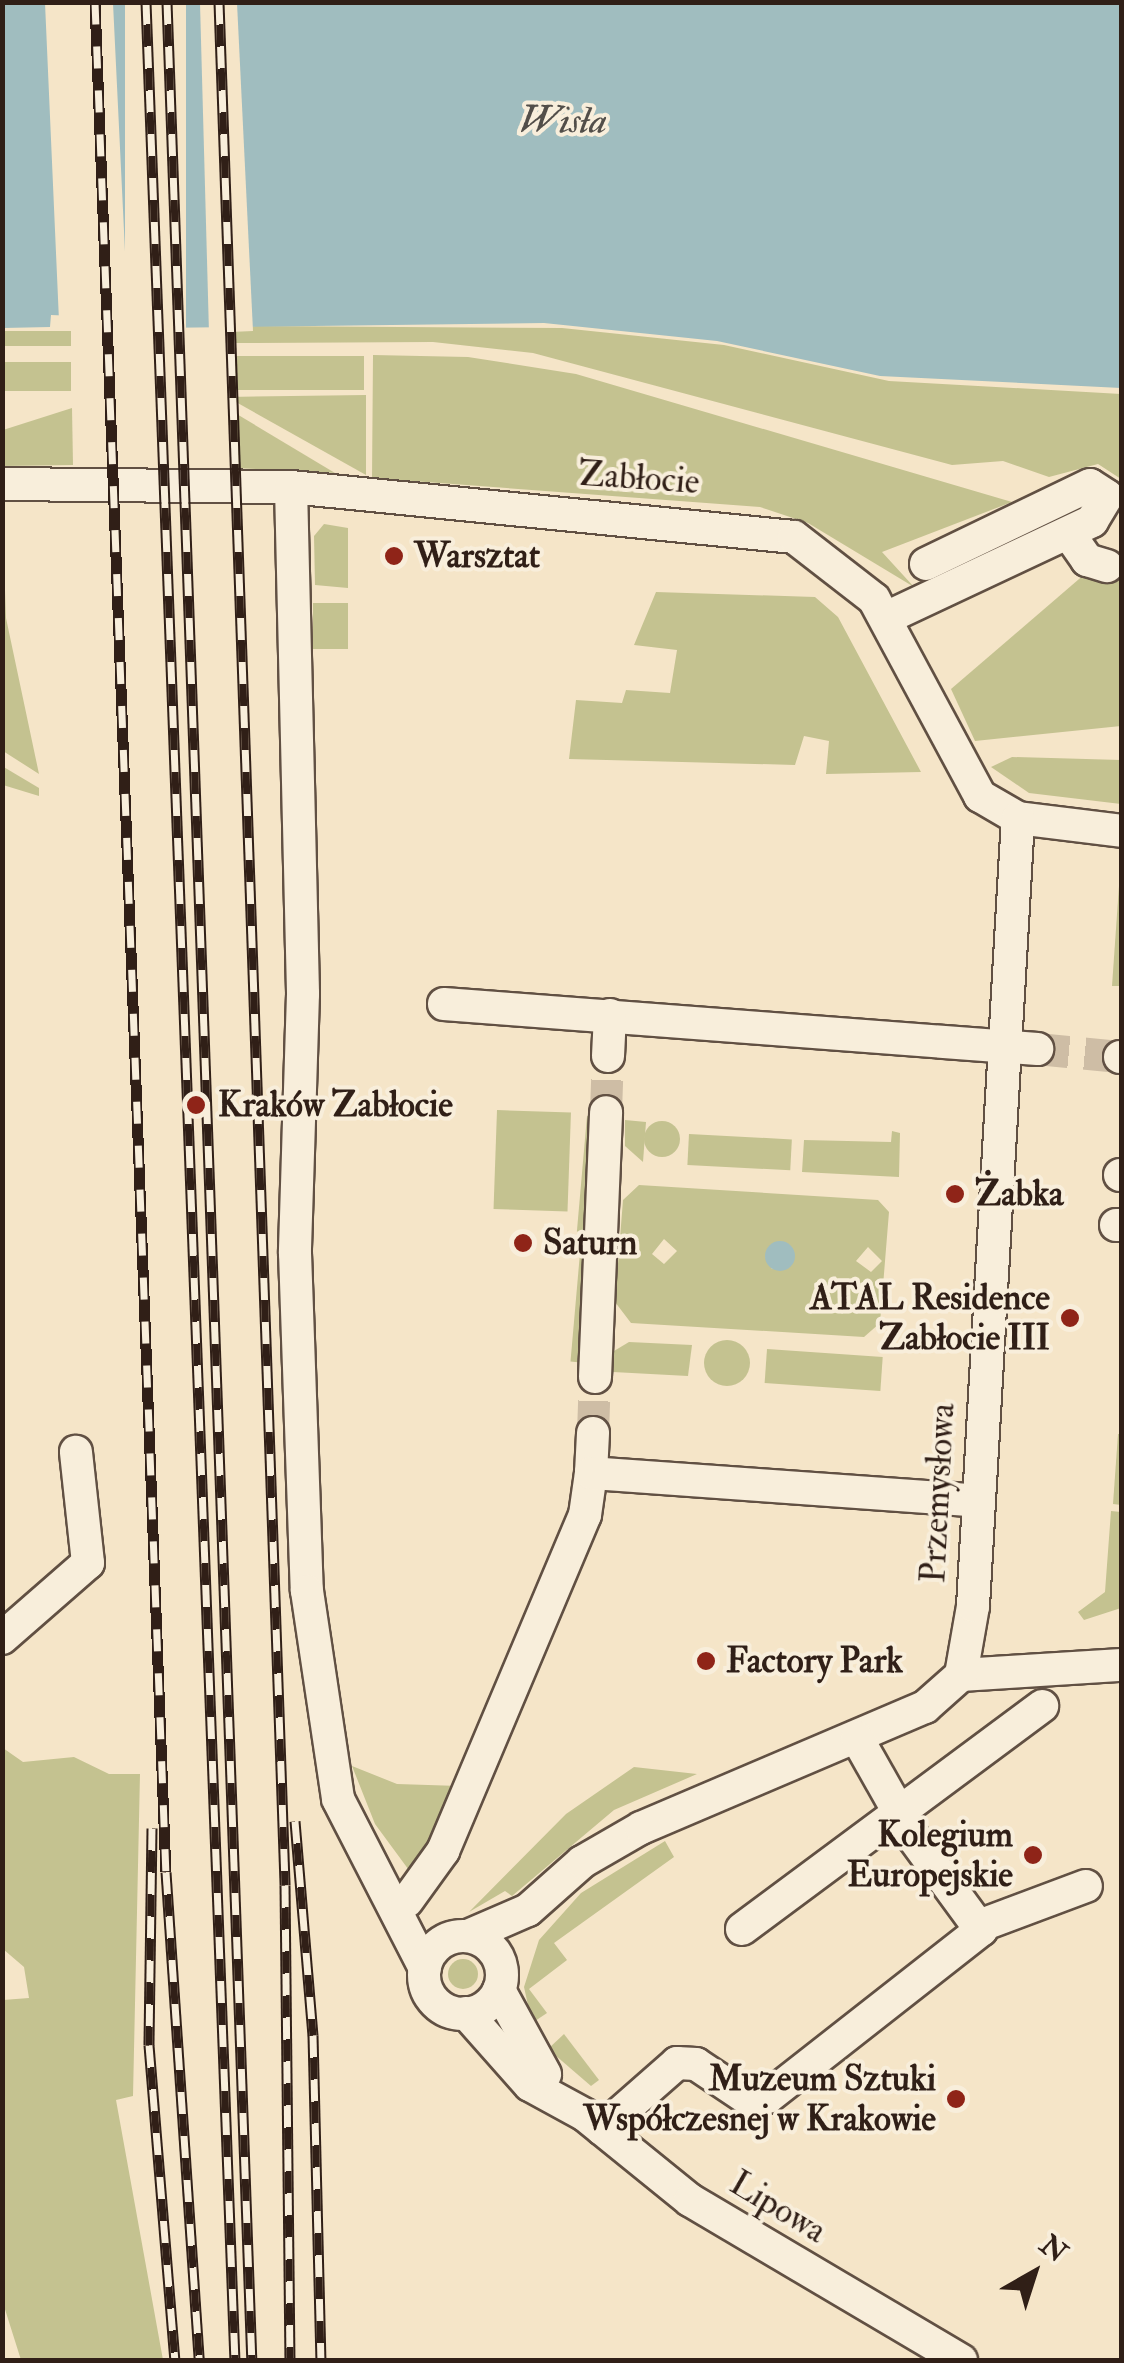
<!DOCTYPE html>
<meta charset="utf-8">
<style>
body{margin:0}
#map{position:relative;width:1124px;height:2363px;overflow:hidden;background:#f5e5c8;font-family:"IM FELL Double Pica",serif}
div>[style]{position:absolute}
[style*='--x']{left:calc(var(--x)*1px);top:calc(var(--y)*1px);width:calc(var(--w)*1px);rotate:calc(var(--a)*1deg)}
.green>*{inset:0;background:#c4c290;transform-origin:0 0}
.round{border-radius:50%}
.water>*{inset:0;background:#a0bdbf}
.pier>*{inset:0;background:#f5e5c8;transform-origin:0 0}
.minor-tunnel>*{height:32px;margin-top:-16px;transform-origin:0;background:repeating-linear-gradient(90deg,#cebda5 0 32px,transparent 0 48px)}
.roads{filter:drop-shadow(2px 0 #615043) drop-shadow(-2px 0 #615043) drop-shadow(0 2px #615043) drop-shadow(0 -2px #615043)}
.minor>*{height:32px;margin:-16px;padding:0 16px;transform-origin:16px;border-radius:16px;background:#f8eedb}
.minor>.ring{margin:-16px;padding:0;box-sizing:content-box;background:none;border:32px solid #f8eedb;border-radius:50%}
.rail>*{height:11px;margin-top:-5.5px;transform-origin:0;background:repeating-linear-gradient(90deg,#f8eedb 0 22px,#301f17 0 44px);box-sizing:border-box;border-block:2px solid #301f17}
.dots>*{width:28px;height:28px;translate:-50% -50%;box-sizing:border-box;border:5px solid #f8eedb;border-radius:50%}
span{translate:-50% -50%;white-space:nowrap;text-align:center;line-height:1.15;-webkit-text-stroke:8px #f8eedb;paint-order:stroke}
.street-label{font-size:35px;color:#301f17}
.poi-label{font-size:35px;color:#301f17;font-weight:700}
.left{translate:0 -50%;text-align:left}
.right{translate:-100% -50%;text-align:right}
.water-label{font-size:38px;color:#524e49;font-style:italic}
.frame{position:absolute;inset:0;border:5px solid #301f17;pointer-events:none}
.north{position:absolute;left:984px;top:2223px;width:100px;height:100px;-webkit-text-stroke:8px #f8eedb;paint-order:stroke;rotate:39deg;font-size:28px;font-weight:700;line-height:40px;text-align:center;color:#301f17}
.north::after{content:'';display:block;margin:auto;width:35px;height:45px;background:#301f17;clip-path:polygon(50% 0,100% 100%,50% 72%,0 100%)}
</style>
<div id="map">
<div class="green">
<div style="clip-path:polygon(234px 326px,562px 328px,724px 345px,889px 381px,1121px 394px,1121px 479px,1098px 464px,1049px 477px,1003px 461px,952px 465px,533px 353px,433px 342px,235px 343px)"></div>
<div style="left:71px;top:331px;width:15px;height:68px;rotate:90deg"></div>
<div style="clip-path:polygon(373px 355px,468px 357px,576px 374px,1012px 502px,882px 552px,914px 587px,808px 523px,760px 507px,372px 478px)"></div>
<div style="left:235px;top:356px;width:129px;height:34px"></div>
<div style="left:2px;top:362px;width:69px;height:29px"></div>
<div style="clip-path:polygon(366px 395px,366px 475px,227px 397px)"></div>
<div style="clip-path:polygon(72px 408px,73px 465px,3px 466px,3px 430px)"></div>
<div style="clip-path:polygon(235px 413px,335px 473px,235px 468px)"></div>
<div style="clip-path:polygon(2px 508px,6px 618px,39px 774px,3px 751px)"></div>
<div style="clip-path:polygon(324px 524px,348px 528px,348px 588px,315px 585px,314px 536px)"></div>
<div style="clip-path:polygon(1093px 567px,1121px 573px,1121px 726px,975px 741px,951px 689px)"></div>
<div style="clip-path:polygon(656px 592px,815px 597px,838px 617px,921px 772px,826px 774px,829px 741px,804px 736px,795px 765px,569px 759px,576px 700px,622px 703px,626px 690px,670px 693px,677px 650px,634px 645px)"></div>
<div style="left:313px;top:603px;width:35px;height:46px"></div>
<div style="clip-path:polygon(1012px 757px,1121px 760px,1121px 804px,1029px 793px,991px 767px)"></div>
<div style="clip-path:polygon(2px 766px,39px 788px,39px 796px,3px 785px)"></div>
<div style="clip-path:polygon(1121px 857px,1122px 857px,1121px 986px,1112px 986px)"></div>
<div style="left:497px;top:1110px;width:74px;height:99px;rotate:2deg"></div>
<div style="left:587px;top:1116px;width:11px;height:116px;rotate:5deg"></div>
<div style="clip-path:polygon(625px 1120px,646px 1122px,643px 1162px,625px 1146px)"></div>
<div class="round" style="left:644px;top:1121px;width:36px;height:36px"></div>
<div style="clip-path:polygon(892px 1131px,900px 1133px,899px 1177px,802px 1172px,804px 1140px,891px 1142px)"></div>
<div style="left:689px;top:1134px;width:103px;height:31px;rotate:3deg"></div>
<div style="clip-path:polygon(evenodd,639px 1185px,878px 1200px,889px 1212px,880px 1323px,864px 1337px,631px 1323px,615px 1302px,623px 1200px,639px 1185px,664px 1239px,677px 1251px,664px 1264px,652px 1254px,664px 1239px,639px 1185px,785px 1242px,793px 1262px,772px 1269px,765px 1256px,785px 1242px,639px 1185px,868px 1247px,882px 1261px,871px 1272px,856px 1261px,868px 1247px)"></div>
<div style="left:580px;top:1253px;width:12px;height:109px;rotate:5deg"></div>
<div class="round" style="left:704px;top:1340px;width:46px;height:46px"></div>
<div style="clip-path:polygon(629px 1342px,692px 1345px,688px 1376px,613px 1372px,614px 1351px)"></div>
<div style="left:767px;top:1349px;width:116px;height:34px;rotate:4deg"></div>
<div style="clip-path:polygon(1118px 1434px,1121px 1434px,1121px 1505px,1113px 1504px)"></div>
<div style="clip-path:polygon(1111px 1511px,1121px 1512px,1121px 1608px,1084px 1620px,1078px 1612px,1105px 1592px)"></div>
<div style="clip-path:polygon(3px 1748px,23px 1762px,74px 1757px,109px 1774px,140px 1774px,133px 2096px,116px 2100px,163px 2360px,21px 2360px,3px 2303px,3px 2000px,29px 1998px,24px 1967px,3px 1949px)"></div>
<div style="clip-path:polygon(352px 1766px,397px 1784px,459px 1786px,414px 1877px,375px 1824px)"></div>
<div style="clip-path:polygon(634px 1767px,697px 1774px,614px 1810px,512px 1896px,505px 1891px,469px 1912px,566px 1814px)"></div>
<div style="clip-path:polygon(665px 1841px,674px 1857px,554px 1943px,567px 1960px,529px 1989px,547px 2013px,532px 2023px,524px 1987px,539px 1940px,581px 1893px)"></div>
<div class="round" style="left:448px;top:1959px;width:30px;height:30px"></div>
<div style="clip-path:polygon(564px 2034px,599px 2080px,591px 2086px,548px 2049px)"></div>
</div>
<div class="water">
<div style="clip-path:polygon(2px 3px,1121px 3px,1121px 388px,880px 376px,717px 341px,544px 323px,76px 329px,75px 316px,51px 315px,50px 327px,3px 328px)"></div>
<div class="round" style="left:765px;top:1241px;width:30px;height:30px"></div>
</div>
<div class="pier">
<div style="clip-path:polygon(45px 3px,113px 3px,129px 334px,76px 334px,71px 321px,59px 321px)"></div>
<div style="left:125px;top:3px;width:61px;height:331px"></div>
<div style="clip-path:polygon(200px 3px,237px 3px,253px 331px,209px 333px)"></div>
</div>
<div class="minor-tunnel">
<div style="--x:1037;--y:1049;--w:83;--a:5.5"></div>
<div style="--x:606;--y:1112;--w:56;--a:-88"></div>
<div style="--x:593;--y:1433;--w:56;--a:-88"></div>
</div>
<div class="roads">
<div class="minor">
<div style="--x:2;--y:484;--w:289;--a:0.6"></div>
<div style="--x:291;--y:487;--w:505;--a:5.68"></div>
<div style="--x:794;--y:537;--w:101;--a:37.8"></div>
<div style="--x:874;--y:599;--w:224;--a:61.7"></div>
<div style="--x:980;--y:796;--w:44;--a:30.1"></div>
<div style="--x:1018;--y:818;--w:105;--a:7.1"></div>
<div style="--x:291;--y:487;--w:507;--a:88.64"></div>
<div style="--x:303;--y:994;--w:259;--a:91.8"></div>
<div style="--x:295;--y:1253;--w:338;--a:88"></div>
<div style="--x:307;--y:1591;--w:210;--a:81.5"></div>
<div style="--x:338;--y:1799;--w:190;--a:62.8"></div>
<div style="--x:1069;--y:534;--w:32;--a:55"></div>
<div style="--x:1087;--y:560;--w:21;--a:17"></div>
<div style="--x:886;--y:618;--w:228;--a:-25.2"></div>
<div style="--x:1092;--y:521;--w:29;--a:-59"></div>
<div style="--x:1107;--y:496;--w:20;--a:-147"></div>
<div style="--x:1090;--y:485;--w:182;--a:154.3"></div>
<div style="--x:444;--y:1004;--w:595;--a:4.34"></div>
<div style="--x:608;--y:1056;--w:41;--a:-87.2"></div>
<div style="--x:1120;--y:1057;--w:2;--a:0"></div>
<div style="--x:1120;--y:1175;--w:2;--a:0"></div>
<div style="--x:1116;--y:1225;--w:6;--a:0"></div>
<div style="--x:595;--y:1377;--w:265;--a:-87.6"></div>
<div style="--x:591;--y:1473;--w:40;--a:-87.1"></div>
<div style="--x:2;--y:1638;--w:114;--a:-41.1"></div>
<div style="--x:88;--y:1563;--w:112;--a:-96.2"></div>
<div style="--x:961;--y:1675;--w:161;--a:-3.6"></div>
<div style="--x:407;--y:1901;--w:62;--a:-54.2"></div>
<div style="--x:443;--y:1851;--w:365;--a:-67.1"></div>
<div style="--x:585;--y:1515;--w:42;--a:-81.9"></div>
<div style="--x:591;--y:1473;--w:387;--a:4.1"></div>
<div style="--x:979;--y:1926;--w:114;--a:-20.5"></div>
<div style="--x:742;--y:1929;--w:374;--a:-36.6"></div>
<div style="--x:468;--y:1936;--w:65;--a:-23.4"></div>
<div style="--x:528;--y:1910;--w:72;--a:-41.6"></div>
<div style="--x:582;--y:1862;--w:68;--a:-30"></div>
<div style="--x:641;--y:1828;--w:309;--a:-23.1"></div>
<div style="--x:925;--y:1707;--w:48;--a:-41.6"></div>
<div style="--x:961;--y:1675;--w:70;--a:-80.1"></div>
<div style="--x:973;--y:1606;--w:789;--a:-86.73"></div>
<div class="ring" style="left:424px;top:1936px;width:46px;height:46px"></div>
<div style="--x:499;--y:1990;--w:96;--a:61.3"></div>
<div style="--x:466;--y:2013;--w:96;--a:48.4"></div>
<div style="--x:530;--y:2085;--w:63;--a:28.6"></div>
<div style="--x:585;--y:2115;--w:135;--a:39"></div>
<div style="--x:690;--y:2200;--w:315;--a:30.6"></div>
<div style="--x:602;--y:2129;--w:100;--a:-41.3"></div>
<div style="--x:677;--y:2063;--w:19;--a:3"></div>
<div style="--x:696;--y:2064;--w:61;--a:33.7"></div>
<div style="--x:747;--y:2098;--w:21;--a:-3"></div>
<div style="--x:768;--y:2097;--w:271;--a:-38.1"></div>
<div style="--x:981;--y:1930;--w:115;--a:-126.2"></div>
<div style="--x:913;--y:1837;--w:114;--a:-119.5"></div>
</div>
</div>
<div class="rail">
<div style="--x:95;--y:2;--w:1871;--a:87.83"></div>
<div style="--x:166;--y:1872;--w:489;--a:86.1"></div>
<div style="--x:146;--y:2;--w:2360;--a:87.84"></div>
<div style="--x:167;--y:2;--w:2360;--a:87.94"></div>
<div style="--x:219;--y:2;--w:1884;--a:87.99"></div>
<div style="--x:285;--y:1885;--w:475;--a:89.4"></div>
<div style="--x:295;--y:1821;--w:215;--a:85.2"></div>
<div style="--x:313;--y:2035;--w:325;--a:88.6"></div>
<div style="--x:152;--y:1828;--w:217;--a:90.8"></div>
<div style="--x:149;--y:2045;--w:316;--a:85.3"></div>
</div>
<div class="dots">
<div style="left:394px;top:556px;background:#8f2418"></div>
<div style="left:196px;top:1105px;background:#8f2418"></div>
<div style="left:955px;top:1194px;background:#8f2418"></div>
<div style="left:523px;top:1243px;background:#8f2418"></div>
<div style="left:1070px;top:1318px;background:#8f2418"></div>
<div style="left:706px;top:1661px;background:#8f2418"></div>
<div style="left:1033px;top:1855px;background:#8f2418"></div>
<div style="left:956px;top:2099px;background:#8f2418"></div>
</div>
<div class="street-label">
<span style="left:639px;top:478px;rotate:4deg">Zabłocie</span>
<span style="left:938px;top:1493px;rotate:-87deg">Przemysłowa</span>
<span style="left:778px;top:2207px;rotate:31deg">Lipowa</span>
</div>
<div class="poi-label">
<span class="left" style="left:414px;top:556px">Warsztat</span>
<span class="left" style="left:218px;top:1105px">Kraków Zabłocie</span>
<span class="left" style="left:975px;top:1194px">Żabka</span>
<span class="left" style="left:543px;top:1243px">Saturn</span>
<span class="right" style="left:1050px;top:1318px">ATAL Residence<br>Zabłocie III</span>
<span class="left" style="left:726px;top:1661px">Factory Park</span>
<span class="right" style="left:1013px;top:1855px">Kolegium<br>Europejskie</span>
<span class="right" style="left:936px;top:2099px">Muzeum Sztuki<br>Współczesnej w Krakowie</span>
</div>
<div class="water-label">
<span style="left:563px;top:121px;rotate:1deg">Wisła</span>
</div>
<div class="frame"></div>
<div class="north">N</div>
</div>
